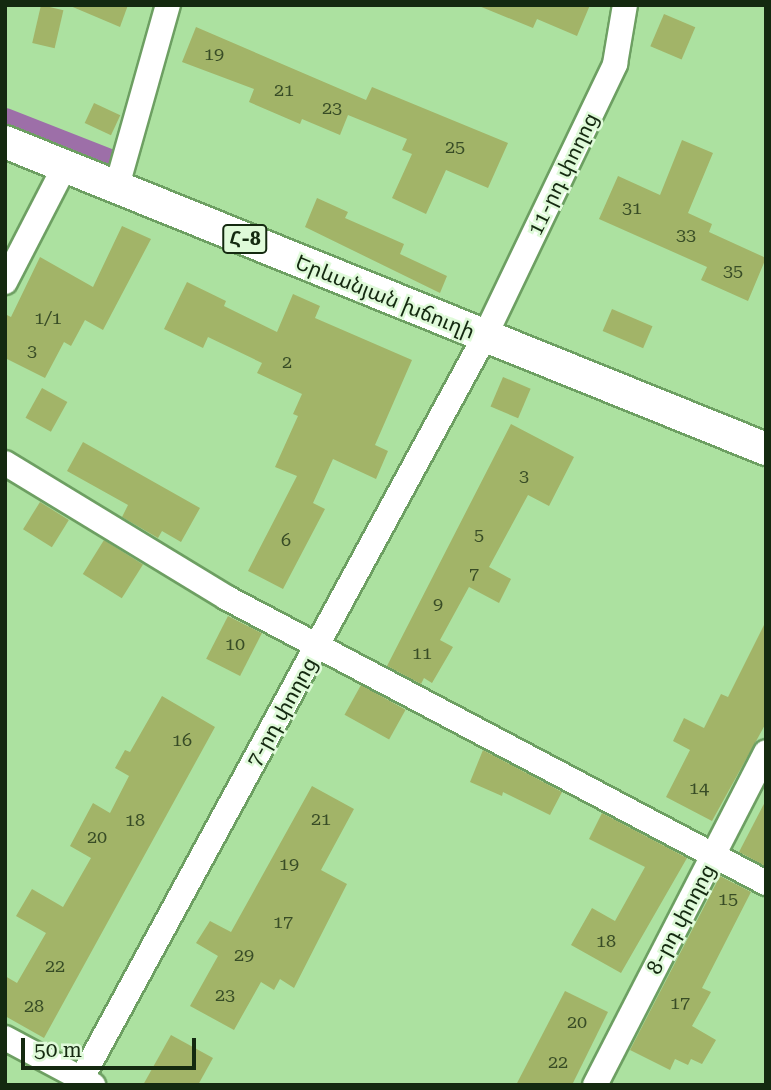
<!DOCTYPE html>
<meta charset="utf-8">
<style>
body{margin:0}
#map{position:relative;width:771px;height:1090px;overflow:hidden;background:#ace1a0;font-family:"Roboto Serif","Noto Sans Armenian",serif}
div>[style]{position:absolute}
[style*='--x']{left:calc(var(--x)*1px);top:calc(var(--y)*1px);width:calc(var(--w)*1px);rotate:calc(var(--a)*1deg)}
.canal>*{height:24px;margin:-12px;padding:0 12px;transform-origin:12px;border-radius:12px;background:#9d6fa8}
.building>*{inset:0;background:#a2b468;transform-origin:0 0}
.roads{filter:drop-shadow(2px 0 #6d9f62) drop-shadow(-2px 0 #6d9f62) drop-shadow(0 2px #6d9f62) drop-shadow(0 -2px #6d9f62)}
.minor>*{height:24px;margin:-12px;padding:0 12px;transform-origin:12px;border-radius:12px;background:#fff}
.major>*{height:32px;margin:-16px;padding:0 16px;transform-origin:16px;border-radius:16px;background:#fff}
span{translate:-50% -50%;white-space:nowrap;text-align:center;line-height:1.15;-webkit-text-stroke:5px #dffad9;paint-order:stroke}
.number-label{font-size:18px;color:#384c26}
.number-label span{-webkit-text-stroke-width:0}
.shield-label span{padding:2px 5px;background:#dffad9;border:2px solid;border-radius:5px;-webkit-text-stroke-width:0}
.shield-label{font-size:19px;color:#142910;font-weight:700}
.street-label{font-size:21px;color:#142910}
.frame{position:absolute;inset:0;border:7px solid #142910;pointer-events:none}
.scale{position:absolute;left:21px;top:1038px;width:175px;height:32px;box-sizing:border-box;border:4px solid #142910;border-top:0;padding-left:9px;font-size:21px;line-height:24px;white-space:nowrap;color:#142910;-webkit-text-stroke:5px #dffad9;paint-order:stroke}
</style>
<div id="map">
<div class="canal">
<div style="--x:5;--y:120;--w:115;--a:21.4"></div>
</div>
<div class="building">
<div style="left:41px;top:5px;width:23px;height:39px;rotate:13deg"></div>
<div style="clip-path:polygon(68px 5px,128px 5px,120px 27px)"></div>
<div style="clip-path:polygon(522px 5px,590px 5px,577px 36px,537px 19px,533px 28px,479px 6px)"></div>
<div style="left:664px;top:14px;width:34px;height:35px;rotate:23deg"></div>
<div style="clip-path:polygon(196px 27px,366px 100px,372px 87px,508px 143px,488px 188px,446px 170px,426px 214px,392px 198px,412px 154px,402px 150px,407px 139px,348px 115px,340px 135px,302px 119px,300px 124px,249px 102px,254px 89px,182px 62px)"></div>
<div style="left:94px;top:103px;width:29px;height:22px;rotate:25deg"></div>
<div style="clip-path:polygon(682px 140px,713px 153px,688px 213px,712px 224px,709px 232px,766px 258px,748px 301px,701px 280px,707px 267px,599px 219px,618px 176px,660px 195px)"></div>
<div style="clip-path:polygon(317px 198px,348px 212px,345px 218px,404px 244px,400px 254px,447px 276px,440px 293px,305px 227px)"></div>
<div style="clip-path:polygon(122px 226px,151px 239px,103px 330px,85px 320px,71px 346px,64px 342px,45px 378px,5px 358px,5px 314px,11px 317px,40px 257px,93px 287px)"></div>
<div style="clip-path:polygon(187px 282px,226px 301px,224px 306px,277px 332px,293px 294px,320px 306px,315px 318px,412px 360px,375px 445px,388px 451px,376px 479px,333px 459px,313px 503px,325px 509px,283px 589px,248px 571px,297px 476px,275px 467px,298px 416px,293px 414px,302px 394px,257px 373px,262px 363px,208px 337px,203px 348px,164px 329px)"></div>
<div style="left:612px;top:309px;width:44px;height:24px;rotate:23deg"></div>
<div style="left:503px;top:377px;width:30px;height:32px;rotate:23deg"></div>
<div style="left:42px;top:388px;width:29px;height:34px;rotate:29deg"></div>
<div style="clip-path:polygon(511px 424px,574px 457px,549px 506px,528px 495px,489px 567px,511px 579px,499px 603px,469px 587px,440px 640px,453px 647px,432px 683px,424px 678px,421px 684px,387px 666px)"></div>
<div style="clip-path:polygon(83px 442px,200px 508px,181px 542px,162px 531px,158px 538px,122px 517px,128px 505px,67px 471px)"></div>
<div style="left:40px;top:502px;width:34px;height:32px;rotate:32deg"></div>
<div style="left:104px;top:540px;width:46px;height:40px;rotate:32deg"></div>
<div style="left:228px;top:616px;width:38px;height:48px;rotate:27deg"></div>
<div style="clip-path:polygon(766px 621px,766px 723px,712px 821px,666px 797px,690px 750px,673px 741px,684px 718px,704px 728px,721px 694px,728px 697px)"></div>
<div style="left:361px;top:685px;width:51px;height:34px;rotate:29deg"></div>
<div style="clip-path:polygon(162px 696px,215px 727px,44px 1038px,5px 1016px,5px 976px,17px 983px,46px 933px,16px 916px,32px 889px,63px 907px,91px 858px,70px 846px,93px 803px,110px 813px,129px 776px,115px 768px,125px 750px,130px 752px)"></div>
<div style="clip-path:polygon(483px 750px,562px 792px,550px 815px,503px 792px,502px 796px,470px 782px)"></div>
<div style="clip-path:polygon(312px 786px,354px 809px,321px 870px,347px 884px,294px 988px,280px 979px,274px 990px,261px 982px,234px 1030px,190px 1006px,218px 956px,196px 943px,210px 921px,231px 932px)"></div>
<div style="clip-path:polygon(766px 800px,766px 865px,765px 866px,739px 852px)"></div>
<div style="clip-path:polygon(602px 813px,687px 858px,621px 973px,571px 945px,592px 908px,615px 921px,645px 867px,589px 839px)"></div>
<div style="clip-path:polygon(720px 876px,751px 892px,702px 988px,711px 992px,692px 1026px,716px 1040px,702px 1064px,691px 1059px,688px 1065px,675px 1059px,670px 1070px,630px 1050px)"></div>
<div style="clip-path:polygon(565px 991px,608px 1012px,572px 1085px,516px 1085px)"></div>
<div style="clip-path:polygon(171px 1035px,213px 1058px,198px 1085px,143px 1085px)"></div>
</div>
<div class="roads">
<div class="minor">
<div style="--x:117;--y:186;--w:188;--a:-74.3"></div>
<div style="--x:5;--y:282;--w:131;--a:-62.7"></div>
<div style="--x:5;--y:463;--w:260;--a:31.3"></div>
<div style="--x:227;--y:598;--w:610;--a:27.87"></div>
<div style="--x:5;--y:1038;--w:100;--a:28.1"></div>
<div style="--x:78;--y:1085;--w:850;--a:-61.48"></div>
<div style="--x:484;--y:338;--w:304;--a:-64.4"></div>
<div style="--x:615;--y:64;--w:60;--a:-80.4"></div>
<div style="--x:595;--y:1085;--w:374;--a:-62.8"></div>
</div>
<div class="major">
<div style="--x:5;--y:142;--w:821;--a:21.97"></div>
</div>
</div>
<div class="number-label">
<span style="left:214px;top:54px">19</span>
<span style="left:284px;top:90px">21</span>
<span style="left:332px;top:108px">23</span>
<span style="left:455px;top:147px">25</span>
<span style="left:632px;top:208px">31</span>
<span style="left:686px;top:235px">33</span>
<span style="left:733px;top:271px">35</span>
<span style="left:48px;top:318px">1/1</span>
<span style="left:32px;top:351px">3</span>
<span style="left:287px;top:362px">2</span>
<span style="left:524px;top:476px">3</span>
<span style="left:479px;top:535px">5</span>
<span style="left:286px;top:540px">6</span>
<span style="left:474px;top:574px">7</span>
<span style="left:438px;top:604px">9</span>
<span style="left:235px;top:644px">10</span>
<span style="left:422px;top:653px">11</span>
<span style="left:182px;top:740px">16</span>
<span style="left:699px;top:788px">14</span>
<span style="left:321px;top:819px">21</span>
<span style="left:135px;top:820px">18</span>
<span style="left:97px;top:837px">20</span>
<span style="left:289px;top:864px">19</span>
<span style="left:728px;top:899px">15</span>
<span style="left:283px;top:922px">17</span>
<span style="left:606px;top:941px">18</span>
<span style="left:244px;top:955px">29</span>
<span style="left:55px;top:966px">22</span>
<span style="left:225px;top:995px">23</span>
<span style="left:680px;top:1003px">17</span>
<span style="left:34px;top:1006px">28</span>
<span style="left:577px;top:1022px">20</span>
<span style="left:558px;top:1062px">22</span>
</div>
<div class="shield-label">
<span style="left:245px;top:239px">Հ-8</span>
</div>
<div class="street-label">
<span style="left:563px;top:174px;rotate:-64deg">11-րդ փողոց</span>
<span style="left:385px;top:297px;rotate:22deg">Երևանյան խճուղի</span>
<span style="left:282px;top:712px;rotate:-61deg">7-րդ փողոց</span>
<span style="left:681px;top:919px;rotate:-62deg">8-րդ փողոց</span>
</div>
<div class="frame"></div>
<div class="scale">50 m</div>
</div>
